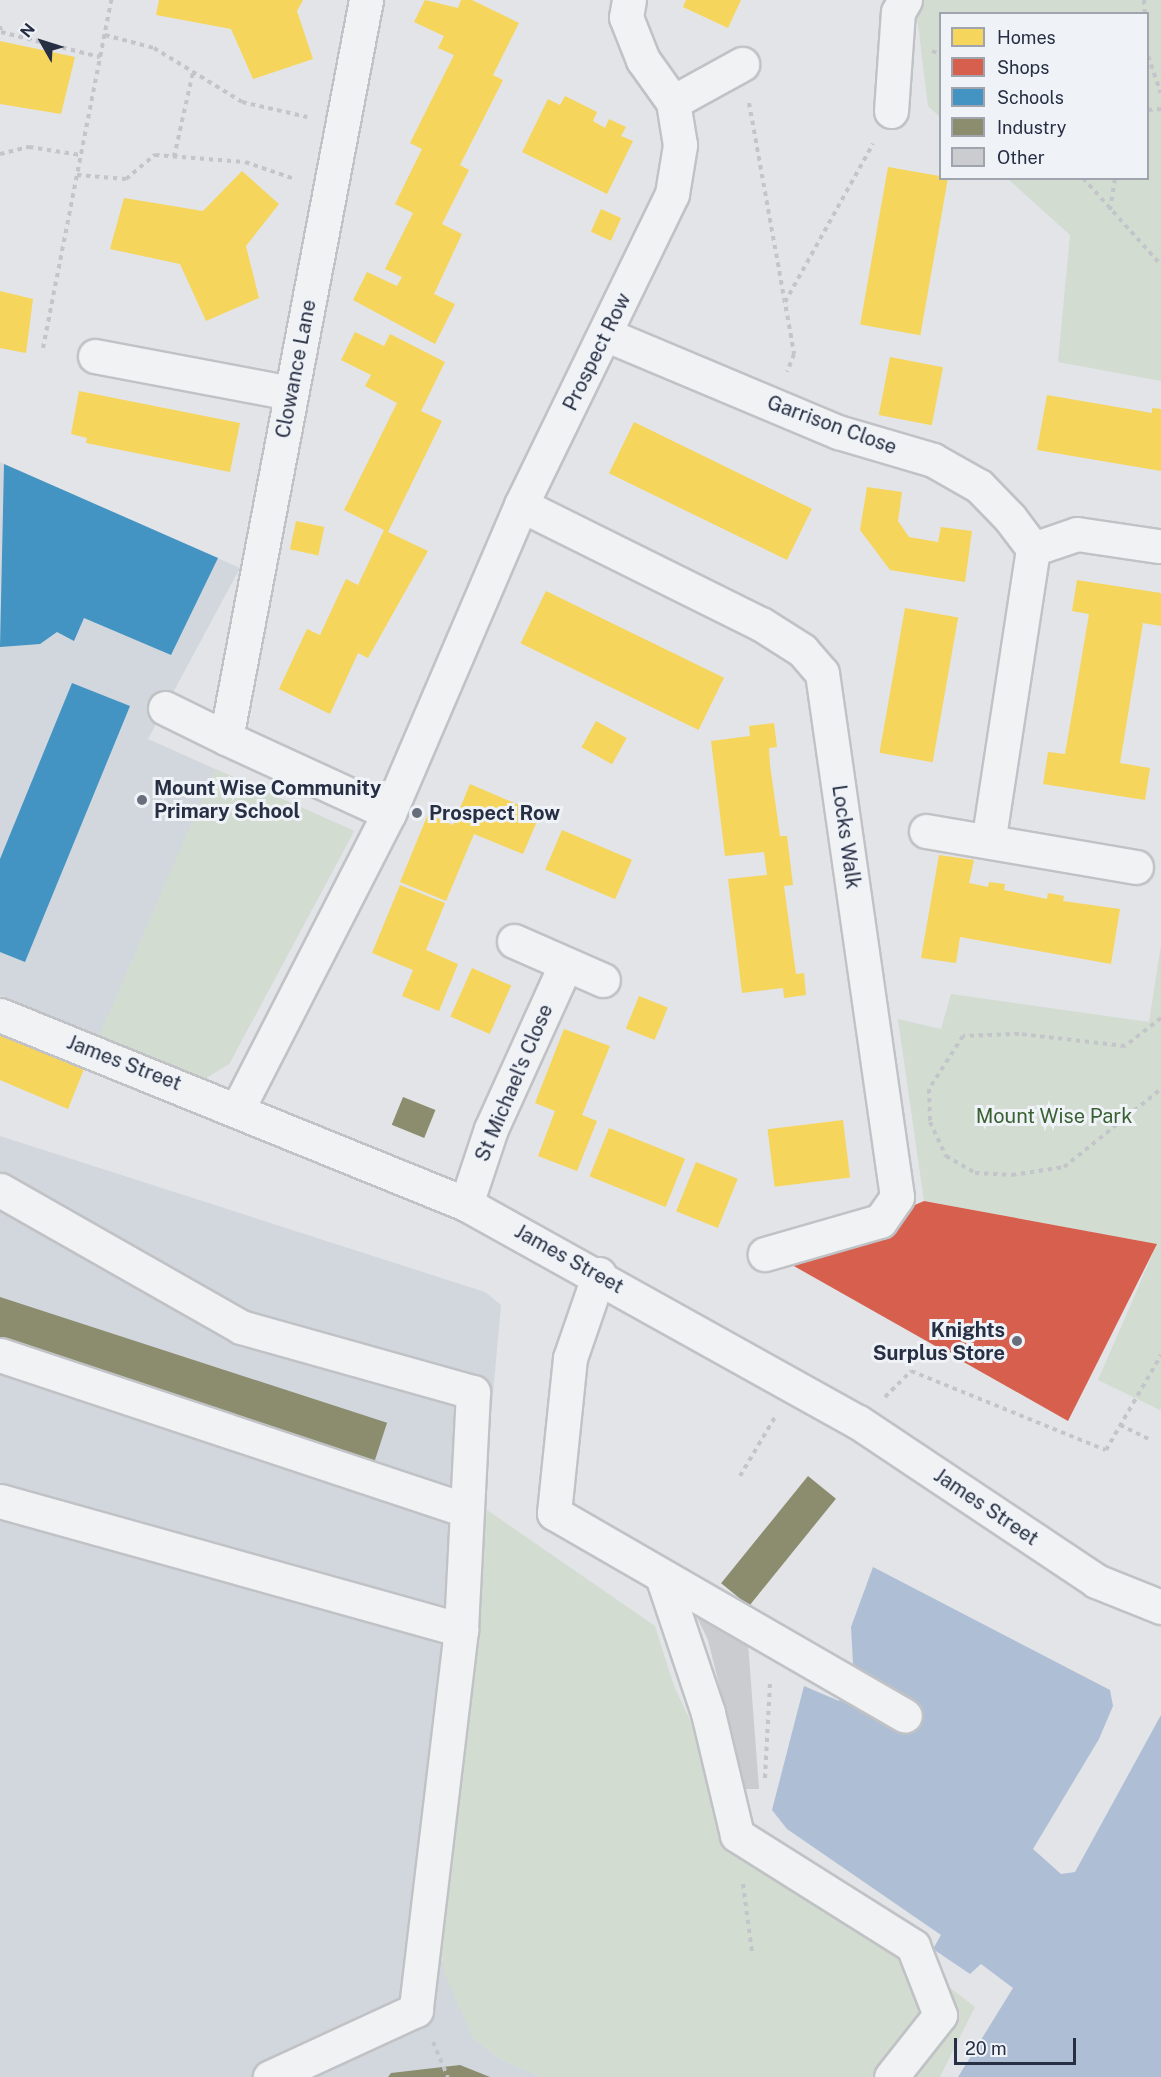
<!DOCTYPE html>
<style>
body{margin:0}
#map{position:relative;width:1161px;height:2077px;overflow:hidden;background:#e2e4e7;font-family:"Public Sans",sans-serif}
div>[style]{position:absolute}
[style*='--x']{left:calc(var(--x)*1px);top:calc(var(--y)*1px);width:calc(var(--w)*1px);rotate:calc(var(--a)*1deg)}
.built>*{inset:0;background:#d2d7de}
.green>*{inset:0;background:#d2dcd1}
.water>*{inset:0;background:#aebfd5}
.homes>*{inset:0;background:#f6d55c;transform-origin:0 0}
.shops>*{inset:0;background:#d6604d}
.schools>*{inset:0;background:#4393c3}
.industry>*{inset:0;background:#8c8c6e;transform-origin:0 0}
.building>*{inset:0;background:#caccd0}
.path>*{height:4px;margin-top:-2px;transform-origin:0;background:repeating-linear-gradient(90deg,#c3c5ca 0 4.5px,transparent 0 9px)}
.roads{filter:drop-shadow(2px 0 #c0c2c5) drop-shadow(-2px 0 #c0c2c5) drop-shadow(0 2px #c0c2c5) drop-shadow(0 -2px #c0c2c5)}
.minor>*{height:33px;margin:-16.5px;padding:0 16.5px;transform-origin:16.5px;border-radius:16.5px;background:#f1f2f4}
.dots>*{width:16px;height:16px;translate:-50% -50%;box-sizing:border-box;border:3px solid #eff2f7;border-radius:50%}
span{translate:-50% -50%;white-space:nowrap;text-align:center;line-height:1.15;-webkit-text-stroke:6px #eff2f7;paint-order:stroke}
.street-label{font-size:20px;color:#262f43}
.poi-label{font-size:20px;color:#262f43;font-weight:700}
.left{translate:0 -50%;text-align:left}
.right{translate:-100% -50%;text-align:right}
.park-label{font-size:20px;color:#396032}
.legend{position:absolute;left:939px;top:12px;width:210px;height:168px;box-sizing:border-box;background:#eff2f7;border:2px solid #9fa4af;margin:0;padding:8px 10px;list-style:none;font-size:18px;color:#262f43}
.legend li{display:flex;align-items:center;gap:12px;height:30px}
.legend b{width:30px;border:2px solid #9fa4af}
.north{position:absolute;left:12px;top:12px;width:60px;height:60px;-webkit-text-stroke:4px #eff2f7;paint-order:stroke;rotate:309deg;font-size:16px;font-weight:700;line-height:24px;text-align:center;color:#262f43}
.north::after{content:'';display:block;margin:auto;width:21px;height:27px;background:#262f43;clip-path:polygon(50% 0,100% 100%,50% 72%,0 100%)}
.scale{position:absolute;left:954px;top:2038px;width:122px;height:27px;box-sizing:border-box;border:3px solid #262f43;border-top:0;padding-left:8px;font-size:18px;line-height:21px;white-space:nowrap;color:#262f43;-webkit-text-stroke:4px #eff2f7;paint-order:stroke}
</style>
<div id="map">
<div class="built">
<div style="clip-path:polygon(0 462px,240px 568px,148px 739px,354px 831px,229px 1064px,204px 1079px,0 995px)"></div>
<div style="clip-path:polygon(0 1136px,485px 1292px,501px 1305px,442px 1960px,473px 2038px,500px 2059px,541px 2077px,0 2077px)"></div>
</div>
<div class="green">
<div style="clip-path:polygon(915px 0,1161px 0,1161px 381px,1058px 362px,1070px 235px,1008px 179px,1148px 178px,1148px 14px,940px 14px,940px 117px,928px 106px)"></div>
<div style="clip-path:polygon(215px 769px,354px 831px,229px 1064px,204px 1079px,99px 1036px)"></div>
<div style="clip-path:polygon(1161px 945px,1161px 1408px,1160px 1410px,1098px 1380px,1157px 1244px,924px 1201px,898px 1019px,941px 1029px,951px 994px,1149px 1022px)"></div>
<div style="clip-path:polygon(484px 1508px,655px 1626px,674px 1686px,739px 1824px,975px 2007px,940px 2077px,541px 2077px,500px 2059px,473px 2038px,444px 1972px,442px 1952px)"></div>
</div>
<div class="water">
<div style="clip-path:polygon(873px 1567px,1110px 1690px,1113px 1706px,1099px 1739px,1033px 1849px,1061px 1874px,1075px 1872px,1161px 1715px,1161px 2077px,958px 2077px,1013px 1988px,981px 1964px,970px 1974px,933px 1949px,941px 1935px,787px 1829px,772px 1810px,804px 1686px,839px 1701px,853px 1664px,851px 1627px)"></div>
</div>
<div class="homes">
<div style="clip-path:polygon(159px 0,303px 0,297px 11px,313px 59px,253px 79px,231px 29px,156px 15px)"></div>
<div style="clip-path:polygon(425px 0,458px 8px,461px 0,472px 0,519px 23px,493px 75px,503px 80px,460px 165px,469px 170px,442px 224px,462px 234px,434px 294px,455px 304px,435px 344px,353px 300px,367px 272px,397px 286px,402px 277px,385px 269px,413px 213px,395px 204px,422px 149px,410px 143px,454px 55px,438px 48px,444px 36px,414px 22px)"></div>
<div style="clip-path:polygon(686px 0,741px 0,728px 28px,683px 7px)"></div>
<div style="clip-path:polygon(0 41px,75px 57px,61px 114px,0 104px)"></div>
<div style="clip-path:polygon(565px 96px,597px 112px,593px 121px,605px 128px,609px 119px,626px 127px,621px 136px,633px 141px,607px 194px,522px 152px,548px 99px,560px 105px)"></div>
<div style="left:888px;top:167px;width:61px;height:160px;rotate:10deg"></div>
<div style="clip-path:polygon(242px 171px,279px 204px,246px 246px,259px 298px,206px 321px,180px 264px,110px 249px,124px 198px,203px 211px)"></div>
<div style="left:601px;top:209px;width:22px;height:25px;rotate:24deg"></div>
<div style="clip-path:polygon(0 291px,33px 299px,26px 353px,0 348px)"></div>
<div style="clip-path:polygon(355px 332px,384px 346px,390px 334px,445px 362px,421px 411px,442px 421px,388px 532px,428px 551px,368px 658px,358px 653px,330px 714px,279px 689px,307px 629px,320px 635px,346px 579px,358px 585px,384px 530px,344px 510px,397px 403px,365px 386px,371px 375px,341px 360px)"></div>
<div style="left:890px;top:357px;width:54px;height:59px;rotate:11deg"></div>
<div style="clip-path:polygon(79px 391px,240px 423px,230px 472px,86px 443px,87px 438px,71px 434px)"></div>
<div style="clip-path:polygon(1047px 395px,1152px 413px,1152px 408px,1161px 409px,1161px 471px,1037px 450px)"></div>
<div style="left:634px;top:422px;width:198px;height:57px;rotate:26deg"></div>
<div style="clip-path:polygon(867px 487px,902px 492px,898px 521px,909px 537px,938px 542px,941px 527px,972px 531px,965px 582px,890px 570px,860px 530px)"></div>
<div style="left:296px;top:521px;width:29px;height:29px;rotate:12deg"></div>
<div style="clip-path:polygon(1077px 580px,1161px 593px,1161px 626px,1143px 623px,1120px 763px,1150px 768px,1145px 800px,1043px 784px,1048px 752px,1065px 754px,1073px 708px,1089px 614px,1072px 611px)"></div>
<div style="left:546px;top:591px;width:198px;height:58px;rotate:26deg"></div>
<div style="left:905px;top:608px;width:54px;height:147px;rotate:10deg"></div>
<div style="left:596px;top:721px;width:35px;height:30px;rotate:29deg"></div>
<div style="clip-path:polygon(774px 723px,777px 747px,769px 748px,770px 765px,780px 836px,787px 836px,793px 885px,784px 886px,796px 974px,804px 973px,806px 995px,784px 998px,783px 988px,742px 993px,728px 879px,767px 875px,764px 852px,725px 856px,711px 741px,750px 736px,749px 726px)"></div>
<div style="clip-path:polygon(470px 784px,540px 814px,523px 854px,474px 834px,446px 901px,400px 882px,428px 814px,453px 825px)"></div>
<div style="left:562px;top:830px;width:76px;height:43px;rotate:23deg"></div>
<div style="clip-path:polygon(939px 855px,974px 860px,969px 883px,988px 887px,989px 882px,1005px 884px,1004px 890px,1047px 899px,1048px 893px,1064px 896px,1063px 901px,1120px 909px,1111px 964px,960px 937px,956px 963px,921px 958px)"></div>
<div style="clip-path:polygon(400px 885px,445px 903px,426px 950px,458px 964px,439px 1011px,402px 996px,413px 970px,372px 953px)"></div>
<div style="left:472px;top:968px;width:43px;height:53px;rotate:24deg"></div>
<div style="left:639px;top:996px;width:31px;height:35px;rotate:22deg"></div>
<div style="clip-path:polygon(564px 1029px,610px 1046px,582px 1115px,597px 1121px,577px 1171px,538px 1156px,555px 1111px,535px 1103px)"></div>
<div style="clip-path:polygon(0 1034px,84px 1069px,68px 1109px,0 1080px)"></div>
<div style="left:843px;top:1120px;width:58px;height:76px;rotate:83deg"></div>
<div style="left:609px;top:1128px;width:82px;height:52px;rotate:22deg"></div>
<div style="left:696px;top:1162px;width:45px;height:53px;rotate:22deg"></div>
</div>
<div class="shops">
<div style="clip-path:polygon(924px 1201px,1157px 1244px,1068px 1421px,785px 1261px)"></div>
</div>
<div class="schools">
<div style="clip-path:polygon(4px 464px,218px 558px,171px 655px,84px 618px,74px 641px,57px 632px,40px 644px,0 647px)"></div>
<div style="clip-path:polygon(72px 683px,130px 706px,25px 962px,0 952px,0 859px)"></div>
</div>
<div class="industry">
<div style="left:403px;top:1097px;width:35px;height:30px;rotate:22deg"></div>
<div style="left:0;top:1297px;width:407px;height:41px;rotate:18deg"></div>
<div style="left:808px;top:1476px;width:36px;height:138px;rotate:39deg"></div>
<div style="clip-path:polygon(460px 2065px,490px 2077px,388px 2077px,391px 2073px)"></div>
</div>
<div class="building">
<div style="clip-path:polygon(689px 1601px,748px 1643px,759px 1789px,745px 1789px,708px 1640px)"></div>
</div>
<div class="path">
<div style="--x:1144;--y:0;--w:14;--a:86"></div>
<div style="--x:0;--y:26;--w:6;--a:81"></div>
<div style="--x:1;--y:32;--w:102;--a:14.2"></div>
<div style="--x:105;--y:35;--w:51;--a:14.9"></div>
<div style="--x:154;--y:48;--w:103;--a:31.5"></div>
<div style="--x:242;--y:102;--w:67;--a:13"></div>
<div style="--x:932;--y:51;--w:9;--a:21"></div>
<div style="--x:1148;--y:56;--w:39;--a:71"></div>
<div style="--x:749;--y:103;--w:255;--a:79.8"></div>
<div style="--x:794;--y:354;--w:19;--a:111"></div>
<div style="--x:1148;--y:110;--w:13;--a:-4"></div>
<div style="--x:0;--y:154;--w:30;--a:-14"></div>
<div style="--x:29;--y:147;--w:52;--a:8.9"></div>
<div style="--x:174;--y:157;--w:87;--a:-77.4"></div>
<div style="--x:77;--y:175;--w:49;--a:4.7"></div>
<div style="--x:126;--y:179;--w:38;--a:-40"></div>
<div style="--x:155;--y:155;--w:90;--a:4.4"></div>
<div style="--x:245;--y:162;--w:53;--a:18.8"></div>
<div style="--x:1083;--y:178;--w:117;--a:48.1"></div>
<div style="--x:1110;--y:210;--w:32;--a:-81"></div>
<div style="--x:785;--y:302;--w:181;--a:-60.9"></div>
<div style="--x:43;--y:348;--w:355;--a:-78.9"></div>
<div style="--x:1161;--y:1018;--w:46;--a:142.1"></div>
<div style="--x:1125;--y:1046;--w:107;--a:-173.5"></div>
<div style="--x:1019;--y:1034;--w:56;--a:178"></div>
<div style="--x:963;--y:1036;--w:63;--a:122.7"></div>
<div style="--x:929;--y:1089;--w:33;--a:88"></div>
<div style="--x:930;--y:1122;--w:38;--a:65"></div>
<div style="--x:946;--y:1156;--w:34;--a:30"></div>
<div style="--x:975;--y:1173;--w:37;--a:3"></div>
<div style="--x:1012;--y:1175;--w:53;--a:-8.7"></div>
<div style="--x:1064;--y:1167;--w:124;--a:-38.8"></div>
<div style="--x:885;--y:1397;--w:37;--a:-45"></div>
<div style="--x:911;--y:1371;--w:210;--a:22.1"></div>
<div style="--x:1106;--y:1450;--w:110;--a:-59.9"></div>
<div style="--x:1120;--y:1425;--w:32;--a:26"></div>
<div style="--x:740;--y:1476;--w:69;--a:-59.3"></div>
<div style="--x:765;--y:1778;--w:97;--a:-87"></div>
<div style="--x:743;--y:1884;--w:69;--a:82.5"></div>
<div style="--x:433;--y:2042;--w:38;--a:67"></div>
</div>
<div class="roads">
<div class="minor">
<div style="--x:366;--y:0;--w:751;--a:100.74"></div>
<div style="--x:226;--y:738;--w:179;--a:24.7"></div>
<div style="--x:673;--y:102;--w:79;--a:-28.8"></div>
<div style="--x:891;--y:111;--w:99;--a:-86"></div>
<div style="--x:898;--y:12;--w:14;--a:-60"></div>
<div style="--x:607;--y:335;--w:251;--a:22.8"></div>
<div style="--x:838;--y:432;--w:99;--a:16.4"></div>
<div style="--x:933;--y:460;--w:53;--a:29.5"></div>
<div style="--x:979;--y:486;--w:45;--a:45.9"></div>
<div style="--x:1010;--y:518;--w:39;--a:53"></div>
<div style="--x:1033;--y:549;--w:292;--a:98.7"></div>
<div style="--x:95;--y:356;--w:199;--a:10.7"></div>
<div style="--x:521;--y:505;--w:268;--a:26.4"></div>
<div style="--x:761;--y:624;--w:49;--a:32.4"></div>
<div style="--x:802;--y:650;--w:30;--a:49"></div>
<div style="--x:822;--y:673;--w:529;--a:81.85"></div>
<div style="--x:897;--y:1197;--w:29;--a:125"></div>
<div style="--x:880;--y:1221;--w:120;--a:164"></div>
<div style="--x:1033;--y:549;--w:46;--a:-18.8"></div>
<div style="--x:1077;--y:534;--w:82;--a:8.4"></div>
<div style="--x:165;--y:708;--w:68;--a:26.2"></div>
<div style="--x:926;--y:831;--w:213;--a:9.7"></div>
<div style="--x:514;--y:941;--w:97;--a:23.7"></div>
<div style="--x:0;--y:1015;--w:503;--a:22.08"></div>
<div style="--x:466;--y:1204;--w:449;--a:29.1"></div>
<div style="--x:858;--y:1422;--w:286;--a:33.7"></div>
<div style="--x:1096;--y:1581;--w:70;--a:21.8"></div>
<div style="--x:238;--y:1108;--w:331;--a:-62.9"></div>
<div style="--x:389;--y:813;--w:335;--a:-66.8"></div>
<div style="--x:521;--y:505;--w:346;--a:-64.1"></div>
<div style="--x:672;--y:194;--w:50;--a:-80.7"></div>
<div style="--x:680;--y:145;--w:44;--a:-99.2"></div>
<div style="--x:673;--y:102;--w:52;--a:-125.5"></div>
<div style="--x:643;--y:60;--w:46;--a:-111.6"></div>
<div style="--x:626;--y:17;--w:17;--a:-80"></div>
<div style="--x:0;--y:1190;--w:277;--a:29.6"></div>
<div style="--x:241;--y:1327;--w:241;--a:15.7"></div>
<div style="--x:473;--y:1392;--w:238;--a:92.9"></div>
<div style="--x:461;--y:1630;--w:383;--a:96.8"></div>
<div style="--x:416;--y:2010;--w:161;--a:155.3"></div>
<div style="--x:466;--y:1204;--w:79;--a:-71.6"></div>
<div style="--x:491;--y:1129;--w:181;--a:-65.6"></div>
<div style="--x:599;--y:1274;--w:89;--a:109"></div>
<div style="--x:570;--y:1358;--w:156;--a:95.9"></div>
<div style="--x:554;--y:1513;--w:405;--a:30"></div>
<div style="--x:0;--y:1355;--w:492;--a:18.4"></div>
<div style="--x:0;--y:1501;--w:479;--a:15.6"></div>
<div style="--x:663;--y:1579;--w:141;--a:71.4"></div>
<div style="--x:708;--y:1713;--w:125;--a:76.6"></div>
<div style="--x:737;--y:1835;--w:208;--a:32.2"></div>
<div style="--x:913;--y:1946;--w:74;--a:68.6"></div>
<div style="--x:940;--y:2015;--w:79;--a:128.3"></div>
</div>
</div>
<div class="dots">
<div style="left:142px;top:800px;background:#686e7c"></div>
<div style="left:417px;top:813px;background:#686e7c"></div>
<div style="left:1017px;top:1341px;background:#686e7c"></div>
</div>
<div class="street-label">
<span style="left:597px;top:352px;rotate:-64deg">Prospect Row</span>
<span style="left:296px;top:369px;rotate:-79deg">Clowance Lane</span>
<span style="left:832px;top:425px;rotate:20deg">Garrison Close</span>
<span style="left:846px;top:837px;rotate:82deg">Locks Walk</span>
<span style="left:124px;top:1063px;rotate:21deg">James Street</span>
<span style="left:514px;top:1083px;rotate:-67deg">St Michael's Close</span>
<span style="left:569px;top:1259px;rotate:29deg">James Street</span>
<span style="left:986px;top:1507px;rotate:34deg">James Street</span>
</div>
<div class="poi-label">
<span class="left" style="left:154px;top:800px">Mount Wise Community<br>Primary School</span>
<span class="left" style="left:429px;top:813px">Prospect Row</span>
<span class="right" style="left:1005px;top:1342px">Knights<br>Surplus Store</span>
</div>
<div class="park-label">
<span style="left:1054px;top:1116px">Mount Wise Park</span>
</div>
<ul class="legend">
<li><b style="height:16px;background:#f6d55c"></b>Homes</li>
<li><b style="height:16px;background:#d6604d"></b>Shops</li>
<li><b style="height:16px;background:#4393c3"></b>Schools</li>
<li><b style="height:16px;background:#8c8c6e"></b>Industry</li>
<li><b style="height:16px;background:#caccd0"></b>Other</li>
</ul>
<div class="north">N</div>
<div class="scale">20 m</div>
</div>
